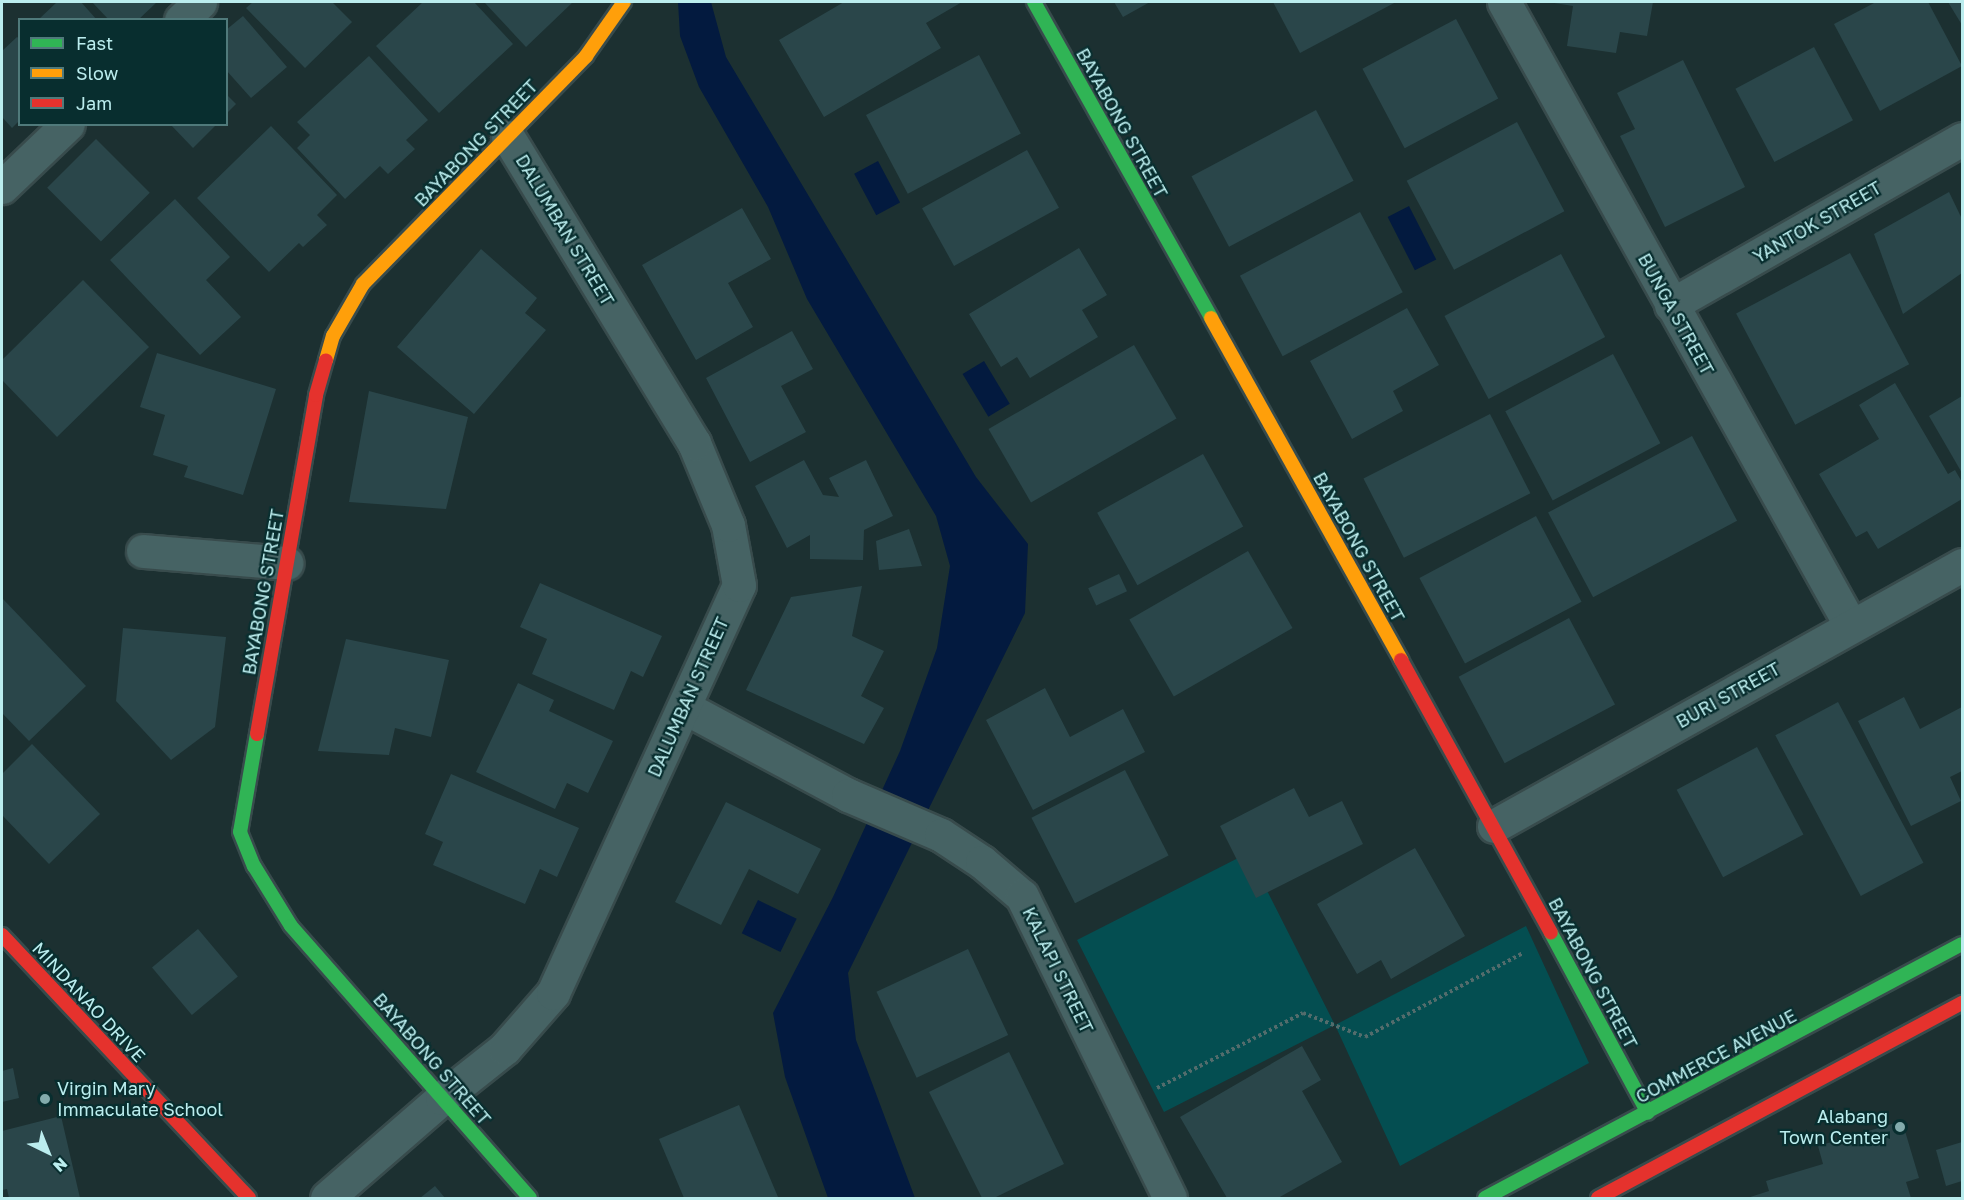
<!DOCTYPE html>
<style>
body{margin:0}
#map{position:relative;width:1964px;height:1200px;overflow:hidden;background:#1c3031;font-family:"Golos Text",sans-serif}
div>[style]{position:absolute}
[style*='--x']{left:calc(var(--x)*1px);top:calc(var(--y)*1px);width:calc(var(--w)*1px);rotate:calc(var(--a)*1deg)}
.green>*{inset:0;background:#044e51}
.water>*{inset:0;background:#031a3f;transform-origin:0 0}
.building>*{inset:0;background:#2a464a;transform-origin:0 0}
.path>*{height:4px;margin-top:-2px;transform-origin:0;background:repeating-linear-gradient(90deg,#536c6c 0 3px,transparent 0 6px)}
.roads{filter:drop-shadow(2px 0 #384b4c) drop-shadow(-2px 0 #384b4c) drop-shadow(0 2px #384b4c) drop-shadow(0 -2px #384b4c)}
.street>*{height:33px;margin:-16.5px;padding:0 16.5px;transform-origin:16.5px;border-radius:16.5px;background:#466364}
.fast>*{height:14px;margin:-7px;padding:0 7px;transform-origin:7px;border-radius:7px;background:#30b455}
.slow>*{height:14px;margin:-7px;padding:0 7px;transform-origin:7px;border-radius:7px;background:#ff9f0a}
.jam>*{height:14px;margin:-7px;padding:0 7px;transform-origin:7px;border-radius:7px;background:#e5322d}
.dots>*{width:16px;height:16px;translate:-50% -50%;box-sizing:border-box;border:3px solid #082e2f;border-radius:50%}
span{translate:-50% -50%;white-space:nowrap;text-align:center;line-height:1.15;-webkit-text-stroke:4.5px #082e2f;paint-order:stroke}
.street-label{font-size:18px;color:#bbedee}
.poi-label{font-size:18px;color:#bbedee}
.left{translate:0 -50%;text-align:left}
.right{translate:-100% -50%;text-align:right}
.frame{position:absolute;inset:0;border:3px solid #bbedee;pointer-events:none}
.legend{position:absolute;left:18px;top:18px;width:210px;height:108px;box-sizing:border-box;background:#082e2f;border:2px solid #507a7b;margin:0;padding:8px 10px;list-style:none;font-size:18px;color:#bbedee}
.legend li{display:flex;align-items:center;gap:12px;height:30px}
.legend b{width:30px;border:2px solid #507a7b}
.north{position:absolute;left:18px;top:1122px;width:60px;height:60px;-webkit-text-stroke:4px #082e2f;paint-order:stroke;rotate:137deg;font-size:16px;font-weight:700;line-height:24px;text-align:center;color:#bbedee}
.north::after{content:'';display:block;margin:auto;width:21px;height:27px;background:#bbedee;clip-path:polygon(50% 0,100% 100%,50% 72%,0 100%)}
</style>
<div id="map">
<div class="green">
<div style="clip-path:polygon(1248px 853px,1335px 1025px,1526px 926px,1589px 1063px,1400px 1166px,1335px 1025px,1164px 1112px,1077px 940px)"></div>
</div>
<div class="water">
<div style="clip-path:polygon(678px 2px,711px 2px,726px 57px,976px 477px,1028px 544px,1025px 613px,848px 973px,856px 1040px,915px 1198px,828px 1198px,785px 1077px,773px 1013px,833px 897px,900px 751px,937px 648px,950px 566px,936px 516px,807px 299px,768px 207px,699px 87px,680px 36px)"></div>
<div style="left:878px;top:161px;width:47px;height:27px;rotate:62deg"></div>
<div style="left:1409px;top:206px;width:60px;height:24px;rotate:63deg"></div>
<div style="left:984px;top:361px;width:50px;height:25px;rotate:59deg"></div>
<div style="left:758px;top:900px;width:43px;height:37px;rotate:26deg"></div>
</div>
<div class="building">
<div style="clip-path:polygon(57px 2px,81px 2px,97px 20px,38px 20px)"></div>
<div style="clip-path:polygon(92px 2px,157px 2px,138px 20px,109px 20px)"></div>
<div style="clip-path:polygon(253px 2px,332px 2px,352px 22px,305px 68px,246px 8px)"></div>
<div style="clip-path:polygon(423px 2px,474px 2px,513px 44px,439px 113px,376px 46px)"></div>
<div style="clip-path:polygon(484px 2px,573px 2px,526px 47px)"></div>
<div style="clip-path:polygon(844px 2px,962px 2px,926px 23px,941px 48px,824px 117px,779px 40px)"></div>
<div style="clip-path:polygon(1114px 2px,1150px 2px,1123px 17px)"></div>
<div style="clip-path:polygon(1273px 2px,1396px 2px,1300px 53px)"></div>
<div style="clip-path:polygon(1548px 2px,1653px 2px,1647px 36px,1620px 32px,1616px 53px,1567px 46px,1573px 6px)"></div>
<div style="clip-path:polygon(1876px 2px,1928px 2px,1962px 66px,1880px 111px,1834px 24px)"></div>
<div style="clip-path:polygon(1948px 2px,1962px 2px,1962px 25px)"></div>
<div style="clip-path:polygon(243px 16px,287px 67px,251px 98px,226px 70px,226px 30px)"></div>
<div style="left:1456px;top:19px;width:90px;height:106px;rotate:62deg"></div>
<div style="clip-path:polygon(17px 37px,20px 39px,20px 120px,12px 128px,2px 117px,2px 51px)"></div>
<div style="left:1814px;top:47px;width:83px;height:89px;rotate:62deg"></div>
<div style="left:979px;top:55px;width:89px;height:128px;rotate:62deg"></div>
<div style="clip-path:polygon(369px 56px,428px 120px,406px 140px,415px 149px,388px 174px,380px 166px,345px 199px,297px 148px,310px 135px,297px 122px)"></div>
<div style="clip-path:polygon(1683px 60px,1745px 187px,1665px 227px,1620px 136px,1635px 129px,1617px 93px)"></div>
<div style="clip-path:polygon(226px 94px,236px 104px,226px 114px)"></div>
<div style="left:1316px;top:110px;width:80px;height:141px;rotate:62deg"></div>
<div style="left:1517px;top:122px;width:101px;height:125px;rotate:62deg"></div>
<div style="clip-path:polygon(170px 124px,217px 124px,193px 148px)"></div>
<div style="clip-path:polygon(271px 126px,337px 195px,317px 215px,327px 225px,303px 247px,299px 243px,269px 272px,197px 198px)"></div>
<div style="left:96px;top:139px;width:76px;height:69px;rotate:45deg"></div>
<div style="left:1027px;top:150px;width:66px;height:120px;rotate:61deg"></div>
<div style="clip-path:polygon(1949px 192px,1962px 219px,1962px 273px,1903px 314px,1874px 234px)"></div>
<div style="clip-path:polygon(175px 199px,230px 257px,206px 280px,241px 317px,200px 355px,110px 260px)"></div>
<div style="clip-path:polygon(742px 208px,771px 259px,728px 283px,753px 327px,696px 360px,642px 265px)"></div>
<div style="left:1360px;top:212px;width:91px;height:136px;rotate:62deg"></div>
<div style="clip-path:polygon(1079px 248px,1107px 295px,1082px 310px,1098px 337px,1030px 378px,1017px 357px,1001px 367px,969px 314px)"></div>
<div style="clip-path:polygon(481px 249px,537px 298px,525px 313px,546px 330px,474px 414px,397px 347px)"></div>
<div style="left:1850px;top:253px;width:126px;height:129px;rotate:62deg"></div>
<div style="left:1561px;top:254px;width:94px;height:132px;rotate:62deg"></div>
<div style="clip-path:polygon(83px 280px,149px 347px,57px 437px,2px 380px,2px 360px)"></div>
<div style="clip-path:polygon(1407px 308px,1439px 365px,1393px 391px,1403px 411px,1352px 439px,1310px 361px)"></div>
<div style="clip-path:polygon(792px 331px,813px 369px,781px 386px,806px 432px,750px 462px,706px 378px)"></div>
<div style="left:1134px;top:345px;width:85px;height:168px;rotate:60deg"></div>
<div style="clip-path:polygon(157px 353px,276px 389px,243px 495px,184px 477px,188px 466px,153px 455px,165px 415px,140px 407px)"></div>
<div style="left:1613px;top:354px;width:101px;height:122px;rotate:62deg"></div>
<div style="clip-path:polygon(1895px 383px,1948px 474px,1955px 470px,1962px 482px,1962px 499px,1878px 549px,1867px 531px,1856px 537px,1819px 474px,1879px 439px,1859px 405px)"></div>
<div style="clip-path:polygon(369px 391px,468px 417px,446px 509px,349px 502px)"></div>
<div style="clip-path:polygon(1962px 396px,1962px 473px,1929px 416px)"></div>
<div style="left:1490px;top:414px;width:89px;height:142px;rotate:63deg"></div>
<div style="left:1692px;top:436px;width:96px;height:163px;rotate:62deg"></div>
<div style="left:1203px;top:454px;width:83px;height:121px;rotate:61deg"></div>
<div style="clip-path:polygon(804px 460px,823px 495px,839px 497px,829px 478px,866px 460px,893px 516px,864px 530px,863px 560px,810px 559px,810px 535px,787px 548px,755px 486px)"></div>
<div style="left:1536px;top:516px;width:97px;height:132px;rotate:62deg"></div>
<div style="clip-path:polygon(909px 529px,922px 566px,879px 570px,876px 541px)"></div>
<div style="left:1248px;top:551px;width:89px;height:137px;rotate:60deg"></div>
<div style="left:1119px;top:574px;width:19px;height:34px;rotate:65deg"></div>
<div style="clip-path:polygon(540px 583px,662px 636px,643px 677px,631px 671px,614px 710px,532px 674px,547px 639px,520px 627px)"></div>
<div style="clip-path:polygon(862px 586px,852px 636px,884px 651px,861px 696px,884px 708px,864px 744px,746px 690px,791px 597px)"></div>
<div style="clip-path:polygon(2px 598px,86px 686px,29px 741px,2px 713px)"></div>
<div style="left:1569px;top:618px;width:98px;height:125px;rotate:62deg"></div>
<div style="clip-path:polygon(123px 628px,226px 637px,215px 727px,171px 760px,116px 701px)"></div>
<div style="clip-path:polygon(346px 639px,449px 660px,431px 737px,395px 728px,389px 755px,318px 751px)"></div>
<div style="clip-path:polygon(518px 683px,554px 700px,549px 711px,613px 741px,588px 793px,567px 783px,555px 809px,476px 772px)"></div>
<div style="clip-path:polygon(1045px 688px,1070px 737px,1123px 709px,1145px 752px,1033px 810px,986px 720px)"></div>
<div style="clip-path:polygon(1904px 697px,1920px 729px,1962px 707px,1962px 771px,1950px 777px,1961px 801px,1911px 826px,1858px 721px)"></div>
<div style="left:1838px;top:702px;width:182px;height:71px;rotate:62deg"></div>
<div style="clip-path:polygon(32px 744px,100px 814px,49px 864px,2px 815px,2px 774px)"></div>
<div style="left:1757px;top:747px;width:99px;height:91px;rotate:62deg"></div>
<div style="left:1125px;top:770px;width:96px;height:105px;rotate:63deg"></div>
<div style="clip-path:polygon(451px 774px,579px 828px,557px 877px,540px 869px,525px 904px,433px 865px,443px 842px,425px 834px)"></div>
<div style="clip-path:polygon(1294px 788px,1309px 817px,1342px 801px,1363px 844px,1256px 898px,1220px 826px)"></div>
<div style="clip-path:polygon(726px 802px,821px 849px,798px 894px,749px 869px,721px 925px,675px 902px)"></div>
<div style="clip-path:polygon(1415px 848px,1465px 936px,1391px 979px,1381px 960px,1357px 974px,1317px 904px)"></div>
<div style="left:198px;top:929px;width:62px;height:60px;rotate:50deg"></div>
<div style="left:968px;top:949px;width:95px;height:101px;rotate:65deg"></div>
<div style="clip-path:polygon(1302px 1046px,1321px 1080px,1302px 1091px,1342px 1162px,1278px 1198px,1227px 1198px,1180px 1117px)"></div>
<div style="clip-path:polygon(1009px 1052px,1064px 1164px,994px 1198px,982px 1198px,929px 1092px)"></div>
<div style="clip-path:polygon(13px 1068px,19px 1098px,2px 1102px,2px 1071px)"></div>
<div style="clip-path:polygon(739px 1105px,778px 1197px,684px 1198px,659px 1139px)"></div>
<div style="clip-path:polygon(61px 1116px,80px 1198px,9px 1198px,7px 1189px,2px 1190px,2px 1131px)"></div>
<div style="clip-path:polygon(1902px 1121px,1919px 1178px,1906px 1182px,1911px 1198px,1747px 1198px,1769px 1191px,1766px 1181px,1823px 1164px,1818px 1146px)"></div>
<div style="clip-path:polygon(1962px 1142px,1962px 1181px,1946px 1186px,1936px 1150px)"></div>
<div style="clip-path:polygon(435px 1186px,445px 1198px,420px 1198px)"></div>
</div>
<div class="path">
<div style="--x:1157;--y:1088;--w:164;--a:-27.2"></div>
<div style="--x:1303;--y:1013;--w:66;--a:21.2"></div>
<div style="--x:1365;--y:1037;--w:179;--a:-28"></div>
</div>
<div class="roads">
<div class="street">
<div style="--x:1504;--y:2;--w:714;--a:60.92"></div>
<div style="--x:181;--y:20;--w:26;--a:-43"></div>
<div style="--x:2;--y:187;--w:91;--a:-43.7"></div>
<div style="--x:1671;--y:305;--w:335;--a:-29.7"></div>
<div style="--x:143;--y:551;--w:144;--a:4.8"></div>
<div style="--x:684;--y:707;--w:186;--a:28.2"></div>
<div style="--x:848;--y:795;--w:101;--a:23.3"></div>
<div style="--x:941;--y:835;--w:49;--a:33.4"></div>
<div style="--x:982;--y:862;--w:52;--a:40.4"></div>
<div style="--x:1022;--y:896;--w:336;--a:63.9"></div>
<div style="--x:1494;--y:826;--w:536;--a:-29.15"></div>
<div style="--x:327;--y:1198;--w:152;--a:-41"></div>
<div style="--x:442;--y:1098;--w:80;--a:-38.4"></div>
<div style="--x:505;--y:1048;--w:73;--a:-48.9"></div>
<div style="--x:553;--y:993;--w:448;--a:-65.5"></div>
<div style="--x:739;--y:585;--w:61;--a:-100.4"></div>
<div style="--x:728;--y:525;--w:89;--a:-112.5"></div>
<div style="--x:694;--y:443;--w:358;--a:-121.3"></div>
</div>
<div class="fast">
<div style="--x:1034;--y:2;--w:362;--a:60.7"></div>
<div style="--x:257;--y:734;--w:99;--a:99.8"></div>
<div style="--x:240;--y:832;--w:37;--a:68"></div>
<div style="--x:254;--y:866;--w:70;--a:58.3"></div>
<div style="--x:291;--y:926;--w:362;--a:48.7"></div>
<div style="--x:1551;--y:933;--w:204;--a:61.7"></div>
<div style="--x:1485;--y:1198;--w:540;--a:-28.04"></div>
</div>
<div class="slow">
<div style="--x:1211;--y:318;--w:391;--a:60.9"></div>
<div style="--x:326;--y:360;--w:25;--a:-74"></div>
<div style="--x:333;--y:336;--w:60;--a:-60"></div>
<div style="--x:363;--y:284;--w:319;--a:-45.6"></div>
<div style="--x:586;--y:56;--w:66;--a:-54.9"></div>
</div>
<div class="jam">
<div style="--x:1401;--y:660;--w:311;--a:61.2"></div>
<div style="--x:257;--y:734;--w:344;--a:-80.1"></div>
<div style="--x:316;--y:395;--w:36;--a:-74"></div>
<div style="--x:2;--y:935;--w:361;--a:46.8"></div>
<div style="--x:1598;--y:1198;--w:413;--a:-28.2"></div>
</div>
</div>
<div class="dots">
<div style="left:45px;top:1099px;background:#83abac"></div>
<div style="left:1900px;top:1127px;background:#83abac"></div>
</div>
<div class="street-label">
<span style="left:1122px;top:123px;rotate:61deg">BAYABONG STREET</span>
<span style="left:476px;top:143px;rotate:-46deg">BAYABONG STREET</span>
<span style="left:1817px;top:222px;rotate:-30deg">YANTOK STREET</span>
<span style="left:565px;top:230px;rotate:59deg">DALUMBAN STREET</span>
<span style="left:1676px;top:314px;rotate:61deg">BUNGA STREET</span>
<span style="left:1359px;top:547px;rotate:61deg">BAYABONG STREET</span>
<span style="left:263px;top:592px;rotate:-80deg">BAYABONG STREET</span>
<span style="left:1728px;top:695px;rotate:-29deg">BURI STREET</span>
<span style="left:688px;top:697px;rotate:-66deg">DALUMBAN STREET</span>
<span style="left:1058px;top:970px;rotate:64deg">KALAPI STREET</span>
<span style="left:1593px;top:973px;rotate:62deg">BAYABONG STREET</span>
<span style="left:89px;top:1002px;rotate:47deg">MINDANAO DRIVE</span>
<span style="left:1716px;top:1056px;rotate:-28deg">COMMERCE AVENUE</span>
<span style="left:432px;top:1059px;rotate:49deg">BAYABONG STREET</span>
</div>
<div class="poi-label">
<span class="left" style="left:57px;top:1099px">Virgin Mary<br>Immaculate School</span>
<span class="right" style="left:1888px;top:1127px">Alabang<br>Town Center</span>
</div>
<div class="frame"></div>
<ul class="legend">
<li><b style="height:8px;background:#30b455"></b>Fast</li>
<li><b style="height:8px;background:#ff9f0a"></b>Slow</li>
<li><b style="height:8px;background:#e5322d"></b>Jam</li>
</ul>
<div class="north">N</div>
</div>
